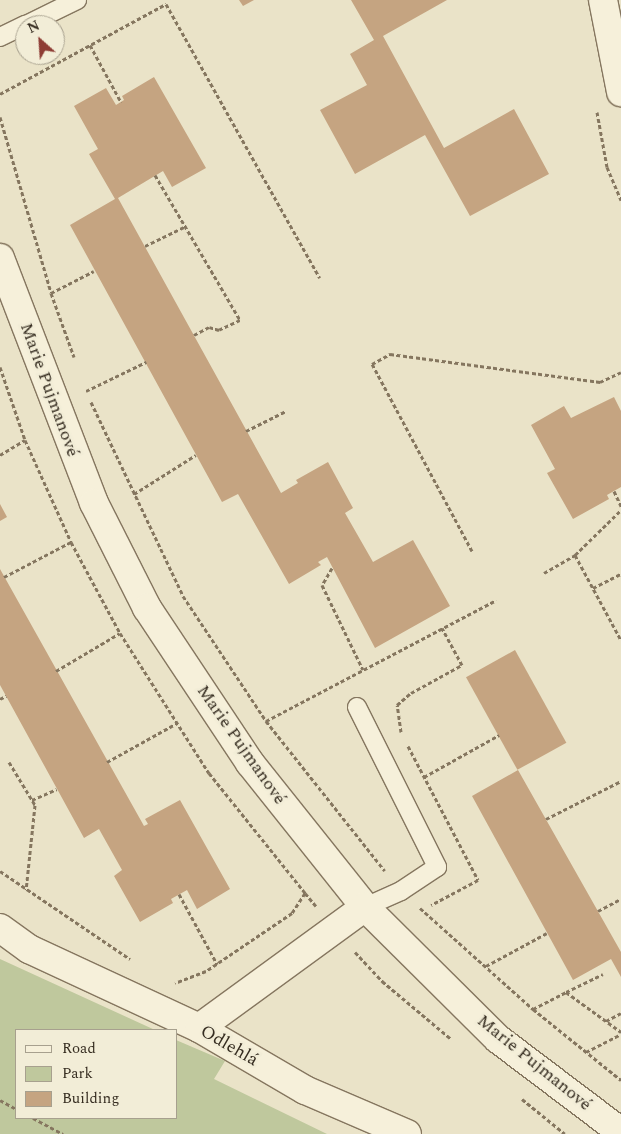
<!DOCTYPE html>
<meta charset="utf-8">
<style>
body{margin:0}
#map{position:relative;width:621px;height:1134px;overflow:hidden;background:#eae3c8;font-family:Spectral,serif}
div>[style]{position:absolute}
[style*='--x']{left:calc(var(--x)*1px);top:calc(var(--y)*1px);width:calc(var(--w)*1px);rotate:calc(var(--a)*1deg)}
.green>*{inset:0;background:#bfc89d}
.building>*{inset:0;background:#c5a481;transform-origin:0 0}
.path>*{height:3px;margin-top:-1.5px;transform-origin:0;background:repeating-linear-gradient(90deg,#85765f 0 4px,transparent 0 6.5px)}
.roads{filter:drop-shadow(1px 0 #85765f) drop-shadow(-1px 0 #85765f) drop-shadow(0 1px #85765f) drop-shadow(0 -1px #85765f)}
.service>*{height:18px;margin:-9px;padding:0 9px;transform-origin:9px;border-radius:9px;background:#f6f0da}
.minor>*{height:28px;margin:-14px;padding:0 14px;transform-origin:14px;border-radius:14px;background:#f6f0da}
span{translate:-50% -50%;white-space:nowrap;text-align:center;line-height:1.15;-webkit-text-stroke:5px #f2edd7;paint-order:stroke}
.street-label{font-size:18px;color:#362d21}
.legend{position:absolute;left:15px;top:1029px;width:162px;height:90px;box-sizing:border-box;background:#f2edd7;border:1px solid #a7a08e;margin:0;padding:6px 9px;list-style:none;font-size:15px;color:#362d21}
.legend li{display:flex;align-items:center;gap:10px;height:25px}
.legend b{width:25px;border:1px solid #a7a08e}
.north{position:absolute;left:15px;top:15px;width:50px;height:50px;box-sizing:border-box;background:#f2edd7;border:1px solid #a7a08e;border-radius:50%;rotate:334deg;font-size:14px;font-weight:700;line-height:20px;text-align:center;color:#362d21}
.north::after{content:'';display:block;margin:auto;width:18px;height:22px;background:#8e3c34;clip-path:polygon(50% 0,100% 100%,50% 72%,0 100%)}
</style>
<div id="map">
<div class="green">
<div style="clip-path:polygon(0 959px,155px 1030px,16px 1030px,16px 1118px,176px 1118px,176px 1040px,225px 1061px,214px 1079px,327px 1134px,0 1134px)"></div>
</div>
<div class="building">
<div style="clip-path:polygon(239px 0,254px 0,243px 6px)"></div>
<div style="clip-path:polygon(351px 0,447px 0,383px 36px,444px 148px,514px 109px,549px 174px,470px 216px,425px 135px,355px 174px,320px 110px,367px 85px,350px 54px,374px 40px)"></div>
<div style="clip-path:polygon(154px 77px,206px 168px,172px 187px,163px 171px,118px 198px,281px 493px,298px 483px,296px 480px,328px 462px,353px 508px,345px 513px,373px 562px,413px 540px,450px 606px,375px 648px,327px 557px,318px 562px,321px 565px,289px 584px,238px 494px,222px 502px,70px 225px,115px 199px,89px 154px,98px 149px,74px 106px,106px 88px,116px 105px,124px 100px,122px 96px)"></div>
<div style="clip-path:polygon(614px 397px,621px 411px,621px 487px,607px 495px,609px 499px,573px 519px,547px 473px,555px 469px,531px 425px,564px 406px,571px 418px)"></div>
<div style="clip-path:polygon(0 504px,7px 517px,0 521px)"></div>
<div style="clip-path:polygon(0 569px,144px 826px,148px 824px,145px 819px,180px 800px,230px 889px,197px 909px,187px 890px,171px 899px,173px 903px,140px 922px,114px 876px,122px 870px,99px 829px,84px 838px,0 685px)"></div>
<div style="left:515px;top:650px;width:106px;height:56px;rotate:61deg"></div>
<div style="clip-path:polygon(518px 770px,621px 952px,621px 977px,611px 959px,573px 980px,472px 796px)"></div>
</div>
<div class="path">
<div style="--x:90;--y:45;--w:65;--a:61.5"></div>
<div style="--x:0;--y:94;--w:189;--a:-28.5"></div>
<div style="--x:166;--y:4;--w:314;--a:60.7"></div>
<div style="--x:597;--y:112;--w:56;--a:79.7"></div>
<div style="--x:607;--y:167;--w:36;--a:67"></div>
<div style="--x:0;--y:117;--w:183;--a:73.8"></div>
<div style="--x:51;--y:293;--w:68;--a:70.2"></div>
<div style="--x:155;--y:175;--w:168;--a:59.6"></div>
<div style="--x:240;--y:320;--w:23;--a:155"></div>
<div style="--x:219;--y:330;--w:10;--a:-163"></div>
<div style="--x:209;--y:327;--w:17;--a:152"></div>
<div style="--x:145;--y:246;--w:46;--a:-26"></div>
<div style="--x:51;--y:293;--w:48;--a:-27.1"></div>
<div style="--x:0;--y:367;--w:77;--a:71.1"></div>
<div style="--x:25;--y:440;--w:112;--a:65.7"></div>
<div style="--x:71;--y:542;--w:103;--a:61.7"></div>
<div style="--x:120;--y:633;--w:166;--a:57.6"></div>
<div style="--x:209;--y:773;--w:154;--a:51.3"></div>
<div style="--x:305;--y:893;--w:24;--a:123"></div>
<div style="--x:292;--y:913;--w:104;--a:146"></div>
<div style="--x:206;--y:971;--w:33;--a:159"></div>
<div style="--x:86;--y:391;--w:67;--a:-25.8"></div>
<div style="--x:91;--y:402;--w:215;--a:64.6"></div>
<div style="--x:183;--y:596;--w:150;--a:56.4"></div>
<div style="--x:266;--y:721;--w:191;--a:51.6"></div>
<div style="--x:246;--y:431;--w:45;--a:-26.6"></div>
<div style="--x:0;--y:455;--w:29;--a:-31"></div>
<div style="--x:614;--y:491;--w:17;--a:65"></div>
<div style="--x:134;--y:494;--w:73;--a:-32.2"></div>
<div style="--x:472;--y:551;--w:212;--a:-118.1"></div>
<div style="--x:372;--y:364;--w:21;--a:-29"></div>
<div style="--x:390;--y:354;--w:212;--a:7.6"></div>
<div style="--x:600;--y:382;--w:23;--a:-25"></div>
<div style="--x:575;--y:555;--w:97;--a:61.6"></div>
<div style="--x:332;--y:568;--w:20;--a:120"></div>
<div style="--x:322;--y:585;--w:94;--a:64.2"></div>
<div style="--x:544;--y:573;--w:36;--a:-30"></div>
<div style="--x:575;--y:555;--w:64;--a:-44.4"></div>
<div style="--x:4;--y:577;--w:76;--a:-27.6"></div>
<div style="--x:593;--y:588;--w:31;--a:-27"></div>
<div style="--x:56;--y:671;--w:74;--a:-30.7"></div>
<div style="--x:0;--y:699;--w:7;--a:-27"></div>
<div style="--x:266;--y:721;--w:260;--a:-27.7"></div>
<div style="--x:401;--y:732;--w:27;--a:-98"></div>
<div style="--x:397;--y:705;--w:18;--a:-41"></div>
<div style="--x:411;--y:693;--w:58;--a:-28.8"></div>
<div style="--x:462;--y:665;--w:42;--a:-118.4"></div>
<div style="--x:408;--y:746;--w:151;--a:62.4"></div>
<div style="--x:478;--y:880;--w:53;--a:152"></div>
<div style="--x:9;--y:762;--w:50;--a:58.8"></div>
<div style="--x:35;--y:805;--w:85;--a:96"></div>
<div style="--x:107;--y:762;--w:80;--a:-29.1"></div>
<div style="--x:424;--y:777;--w:86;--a:-29.2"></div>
<div style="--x:32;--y:800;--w:27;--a:-24"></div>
<div style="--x:546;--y:819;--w:84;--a:-26.9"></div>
<div style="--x:0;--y:871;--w:157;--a:34.1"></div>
<div style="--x:305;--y:893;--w:17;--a:50"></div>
<div style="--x:179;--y:894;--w:80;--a:61.5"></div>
<div style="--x:420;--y:908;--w:152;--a:41.8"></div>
<div style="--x:533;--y:1009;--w:113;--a:38.9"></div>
<div style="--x:598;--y:911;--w:26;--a:-28"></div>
<div style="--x:355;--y:952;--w:40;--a:47"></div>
<div style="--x:382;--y:981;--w:90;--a:40"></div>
<div style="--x:486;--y:966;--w:69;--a:-28.4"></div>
<div style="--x:566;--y:992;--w:41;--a:-25.9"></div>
<div style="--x:533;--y:1009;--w:37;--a:-27"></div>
<div style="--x:566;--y:992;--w:68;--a:36"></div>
<div style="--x:606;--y:1021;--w:17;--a:-28"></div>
<div style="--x:586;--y:1052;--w:39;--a:-27"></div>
<div style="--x:522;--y:1099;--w:55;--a:39.1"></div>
<div style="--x:0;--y:1100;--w:18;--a:29"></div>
<div style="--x:33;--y:1118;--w:34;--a:28"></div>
</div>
<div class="roads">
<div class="service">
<div style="--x:26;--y:25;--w:57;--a:-26.1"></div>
<div style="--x:0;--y:37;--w:28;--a:-26"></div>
<div style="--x:357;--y:707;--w:179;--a:63.4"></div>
<div style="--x:437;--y:867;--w:43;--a:146.3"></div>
<div style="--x:401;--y:891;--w:39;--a:156"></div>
</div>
<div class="minor">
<div style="--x:603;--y:0;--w:94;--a:78.9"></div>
<div style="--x:0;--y:258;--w:262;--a:69"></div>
<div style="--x:94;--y:503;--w:118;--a:63.2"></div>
<div style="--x:147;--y:608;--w:186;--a:56.4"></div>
<div style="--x:250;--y:763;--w:184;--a:51.4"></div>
<div style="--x:365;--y:907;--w:187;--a:44.8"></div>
<div style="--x:498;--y:1039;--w:154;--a:37.1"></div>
<div style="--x:0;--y:928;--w:36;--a:36"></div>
<div style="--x:29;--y:949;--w:187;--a:24.9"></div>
<div style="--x:199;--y:1028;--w:123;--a:30.3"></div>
<div style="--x:305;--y:1090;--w:111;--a:23.3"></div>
<div style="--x:199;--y:1028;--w:205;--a:-36.1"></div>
</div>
</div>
<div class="street-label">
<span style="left:49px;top:390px;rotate:70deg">Marie Pujmanové</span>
<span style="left:241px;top:745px;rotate:55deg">Marie Pujmanové</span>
<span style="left:229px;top:1046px;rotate:30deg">Odlehlá</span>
<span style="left:534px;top:1063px;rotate:39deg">Marie Pujmanové</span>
</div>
<ul class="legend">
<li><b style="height:6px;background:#f6f0da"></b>Road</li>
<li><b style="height:14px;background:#bfc89d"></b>Park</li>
<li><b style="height:14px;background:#c5a481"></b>Building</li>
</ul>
<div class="north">N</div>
</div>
